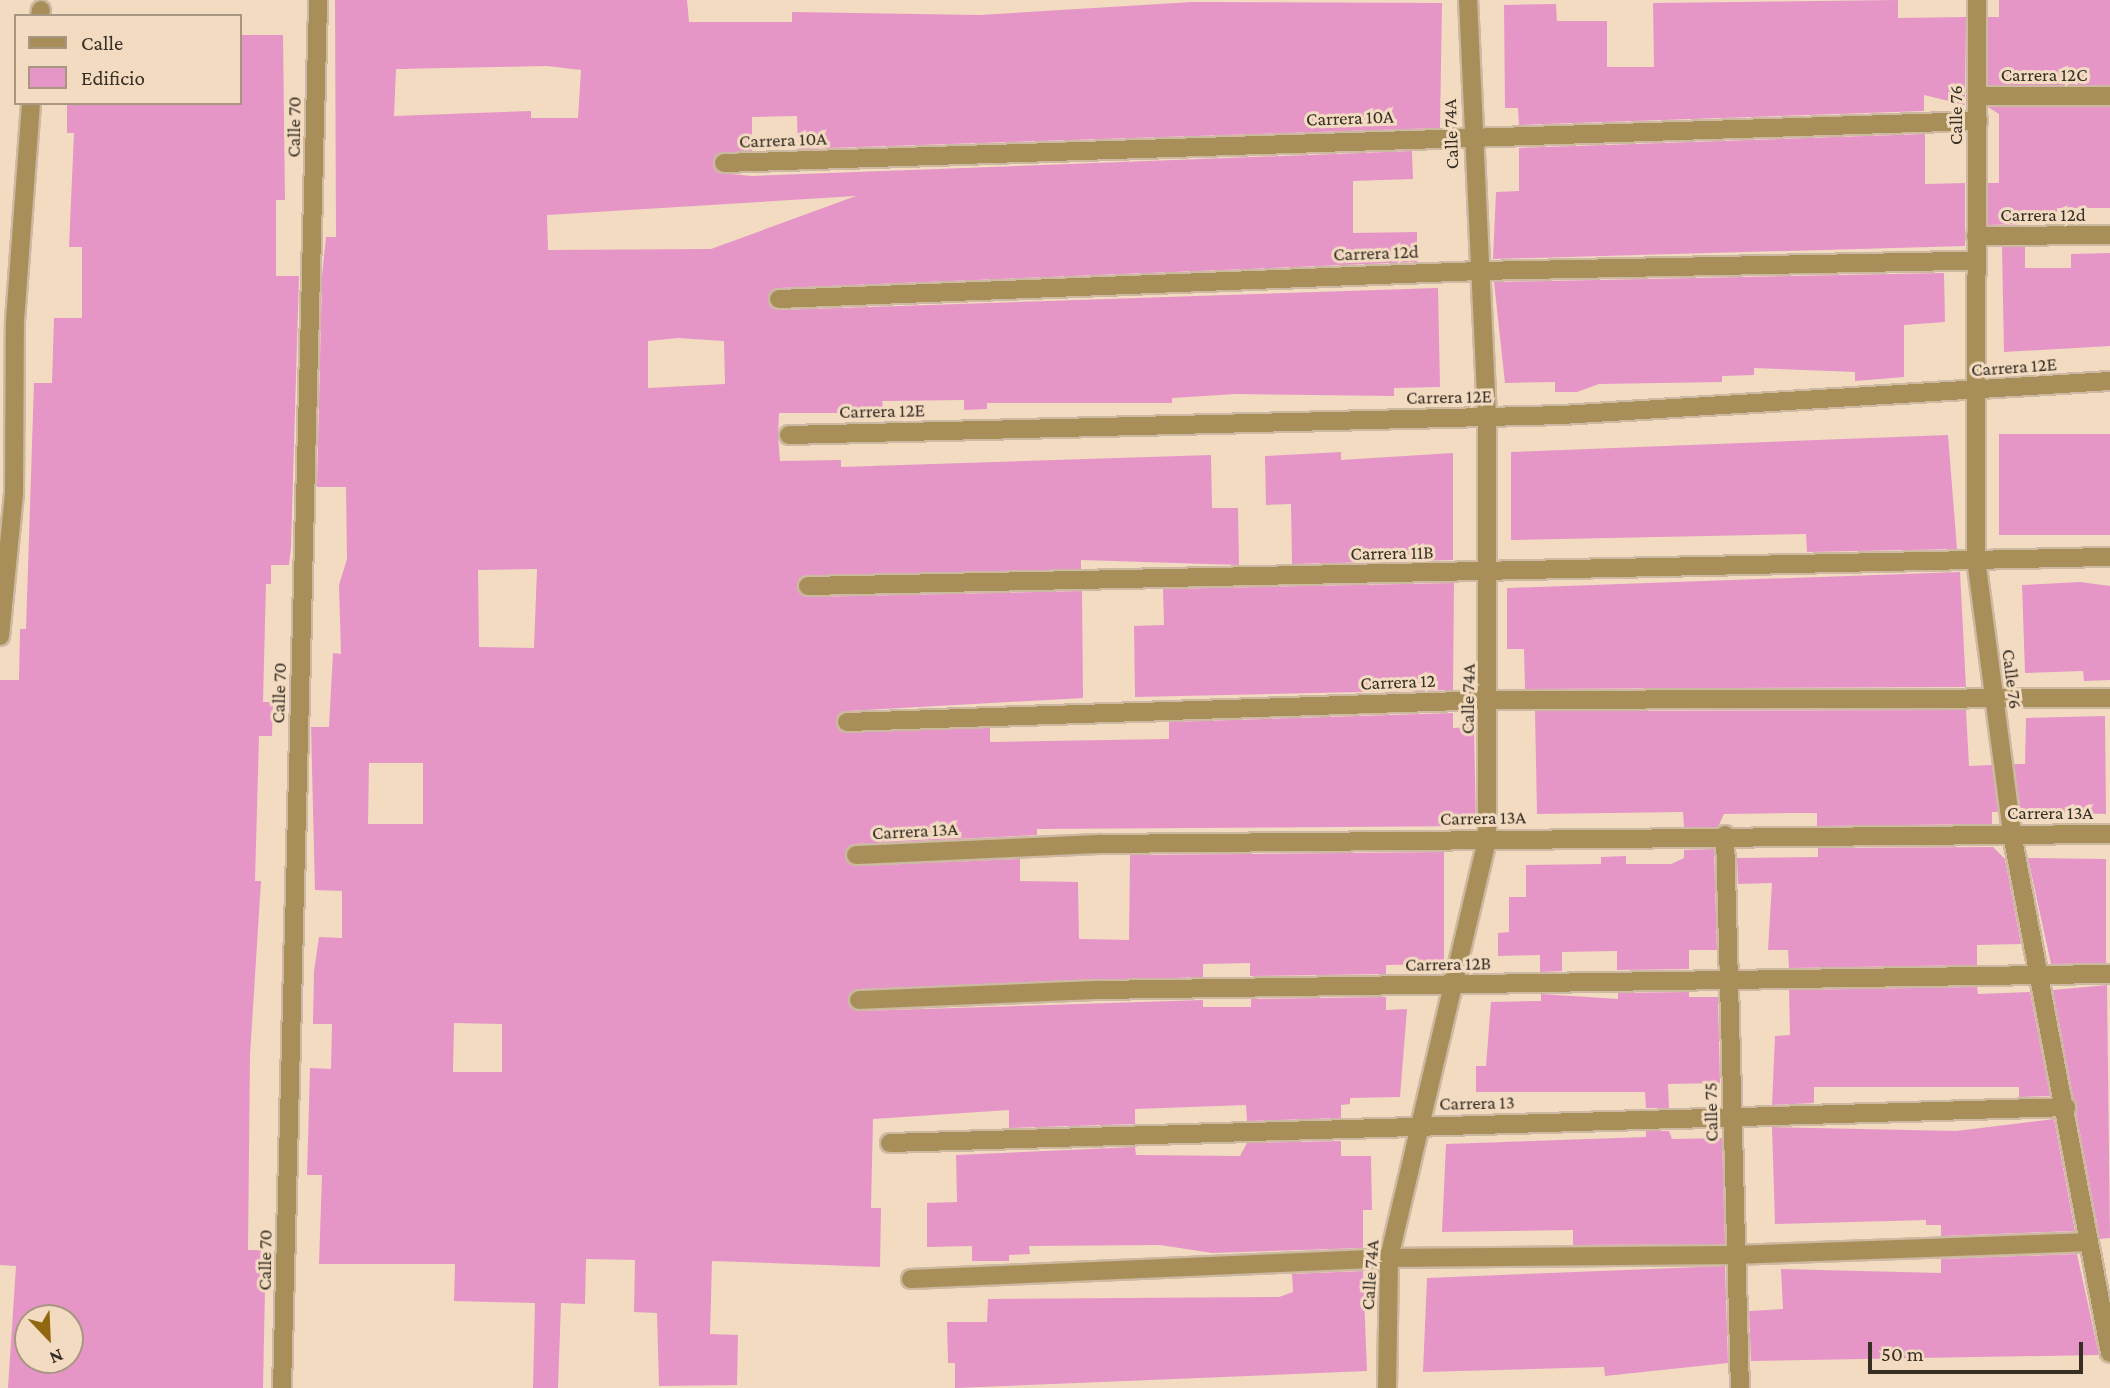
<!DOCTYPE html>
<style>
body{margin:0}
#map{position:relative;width:2110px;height:1388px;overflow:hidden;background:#f2dbc1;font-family:"Crimson Pro",serif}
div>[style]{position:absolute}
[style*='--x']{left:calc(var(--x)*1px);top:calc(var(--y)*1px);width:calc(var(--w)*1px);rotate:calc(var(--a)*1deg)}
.building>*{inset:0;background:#e596c7;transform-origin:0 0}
.roads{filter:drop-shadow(2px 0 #cdb8a2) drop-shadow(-2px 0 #cdb8a2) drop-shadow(0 2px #cdb8a2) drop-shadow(0 -2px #cdb8a2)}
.minor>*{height:18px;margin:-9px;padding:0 9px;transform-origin:9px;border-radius:9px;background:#a88f59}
span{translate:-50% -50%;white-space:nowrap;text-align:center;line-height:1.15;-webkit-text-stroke:6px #f2dbc1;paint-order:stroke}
.street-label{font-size:19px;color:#372e24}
.legend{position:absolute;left:14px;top:14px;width:228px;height:91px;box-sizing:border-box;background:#f2dbc1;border:2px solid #a79682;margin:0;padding:9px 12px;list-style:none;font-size:21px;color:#372e24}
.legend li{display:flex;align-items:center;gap:14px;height:35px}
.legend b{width:35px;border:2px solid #a79682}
.north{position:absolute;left:14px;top:1304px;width:70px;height:70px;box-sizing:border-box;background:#f2dbc1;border:2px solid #a79682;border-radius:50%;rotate:157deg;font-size:19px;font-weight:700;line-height:28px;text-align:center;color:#372e24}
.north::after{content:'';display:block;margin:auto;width:24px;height:32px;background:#916810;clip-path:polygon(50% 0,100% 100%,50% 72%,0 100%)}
.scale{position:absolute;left:1868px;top:1342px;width:215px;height:32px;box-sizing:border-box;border:4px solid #372e24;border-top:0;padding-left:9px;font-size:21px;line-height:24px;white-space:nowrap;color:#372e24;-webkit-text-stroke:5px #f2dbc1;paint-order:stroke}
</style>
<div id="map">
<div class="building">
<div style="clip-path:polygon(evenodd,335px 0,687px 0,689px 22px,792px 22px,792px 12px,980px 15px,1192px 2px,1442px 3px,1440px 128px,798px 149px,797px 116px,752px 117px,752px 151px,719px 153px,713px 163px,719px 173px,752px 176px,1412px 151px,1413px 179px,1353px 181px,1353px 233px,1417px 232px,1417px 262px,779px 288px,768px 299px,779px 310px,1438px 288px,1440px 387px,1394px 388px,1394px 396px,1236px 394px,1172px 398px,1172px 403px,987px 403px,987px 409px,964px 410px,964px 400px,882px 401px,883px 408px,851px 413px,779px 413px,778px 435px,780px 461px,841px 460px,841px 467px,1211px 455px,1212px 508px,1238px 508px,1239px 565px,1081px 560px,1081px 569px,803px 576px,797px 587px,808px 597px,1082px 591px,1083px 698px,847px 711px,836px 722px,842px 732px,990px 728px,990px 742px,1169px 739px,1169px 722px,1453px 713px,1453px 728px,1474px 727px,1476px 826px,1037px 829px,1037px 835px,855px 844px,845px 855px,857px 866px,1020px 859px,1020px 881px,1078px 882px,1079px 939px,1129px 940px,1130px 855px,1444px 852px,1444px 964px,1386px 965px,1386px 974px,1250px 976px,1250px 963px,1203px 964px,1203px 977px,859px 989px,849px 995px,850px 1007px,859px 1011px,1203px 1000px,1203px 1007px,1251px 1007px,1251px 999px,1386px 997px,1386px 1010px,1407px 1009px,1400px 1097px,1350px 1098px,1350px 1104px,1341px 1105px,1341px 1118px,1247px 1121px,1246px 1105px,1135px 1109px,1135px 1124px,1009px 1128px,1009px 1110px,873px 1119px,871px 1208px,881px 1208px,880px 1267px,712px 1261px,710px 1334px,738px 1335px,737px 1385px,659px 1386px,657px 1313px,634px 1312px,635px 1260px,586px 1259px,585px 1304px,561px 1303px,558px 1388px,533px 1388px,535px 1303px,454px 1301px,455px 1264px,319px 1264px,322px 1175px,307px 1175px,310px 1068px,331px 1069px,332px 1024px,313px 1024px,314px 971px,319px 937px,342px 938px,342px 891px,315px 890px,311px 727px,329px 727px,333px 653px,341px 654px,339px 585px,347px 559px,346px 487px,317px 487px,322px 276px,326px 237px,336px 237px,335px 0,547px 66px,581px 70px,578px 118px,531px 118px,531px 111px,394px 116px,396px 69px,547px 66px,335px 0,856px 196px,711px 249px,548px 250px,547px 215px,856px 196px,335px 0,678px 338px,724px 341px,725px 384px,648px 388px,648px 341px,678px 338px,335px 0,537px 569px,534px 648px,479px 647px,478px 570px,537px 569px,335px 0,369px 763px,423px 763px,423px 824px,368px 824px,369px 763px,335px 0,454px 1023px,502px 1024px,502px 1072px,453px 1072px,454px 1023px)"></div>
<div style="clip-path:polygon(1898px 0,1898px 18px,1966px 17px,1965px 105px,1924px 95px,1924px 111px,1519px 125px,1518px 108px,1505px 108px,1504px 5px,1556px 4px,1557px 21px,1607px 21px,1607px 67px,1654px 67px,1653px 3px)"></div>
<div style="clip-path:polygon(1999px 0,2110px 0,2110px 85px,1988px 85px,1988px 17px,1999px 17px)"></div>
<div style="clip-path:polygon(evenodd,240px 35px,283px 35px,285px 200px,276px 200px,276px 276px,299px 276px,291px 547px,289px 565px,271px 565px,271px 584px,266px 584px,263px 702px,273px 702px,272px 736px,259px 736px,255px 881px,261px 881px,250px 1055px,248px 1250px,261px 1250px,260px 1290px,265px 1290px,263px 1388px,8px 1388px,16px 1266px,0 1265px,0 680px,19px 680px,20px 629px,26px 629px,34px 383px,52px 383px,54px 318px,82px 318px,82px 247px,69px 247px,74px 133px,67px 133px,67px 103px,240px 103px,240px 35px,28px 1318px,70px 1318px,70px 1360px,28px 1360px,28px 1318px)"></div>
<div style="clip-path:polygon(1988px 107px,2110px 107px,2110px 208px,2057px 208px,2057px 215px,2027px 215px,2024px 224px,1988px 225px,1988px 183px,1999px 183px,1999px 114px)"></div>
<div style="clip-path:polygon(1925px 134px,1925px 184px,1965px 183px,1965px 246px,1493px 259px,1496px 192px,1519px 191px,1519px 148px)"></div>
<div style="clip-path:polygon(2002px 247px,2025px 247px,2025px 268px,2071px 268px,2071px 254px,2110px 253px,2110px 346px,2004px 352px)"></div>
<div style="clip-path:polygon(1944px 273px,1945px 322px,1904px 325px,1904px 377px,1855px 381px,1855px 372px,1754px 368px,1754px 375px,1722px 376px,1722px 382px,1599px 384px,1577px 392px,1555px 392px,1555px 382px,1505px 383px,1494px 282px)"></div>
<div style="left:2110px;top:434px;width:101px;height:111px;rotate:90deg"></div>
<div style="clip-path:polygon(1948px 435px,1957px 549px,1807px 552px,1806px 534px,1511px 540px,1511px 452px)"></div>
<div style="clip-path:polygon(1341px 452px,1341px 460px,1453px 453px,1453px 560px,1292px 564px,1291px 504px,1266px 505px,1265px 456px)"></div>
<div style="clip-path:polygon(1960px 572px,1966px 687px,1525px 689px,1524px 649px,1507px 649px,1507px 588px)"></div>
<div style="clip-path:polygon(2080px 582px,2110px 586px,2110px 680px,2084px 681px,2083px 671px,2025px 673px,2022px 585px)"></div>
<div style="clip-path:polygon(1454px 583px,1453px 690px,1135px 697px,1134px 626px,1164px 625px,1163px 589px)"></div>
<div style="clip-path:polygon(1966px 710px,1969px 766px,1992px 765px,1998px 812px,1992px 812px,1992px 824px,1817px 826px,1817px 813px,1789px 813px,1724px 814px,1718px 827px,1684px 827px,1683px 812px,1537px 814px,1535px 711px)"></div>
<div style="clip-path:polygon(2105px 716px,2106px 814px,2021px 812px,2014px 764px,2025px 764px,2026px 718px)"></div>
<div style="clip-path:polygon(1993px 847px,2005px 859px,2021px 944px,1977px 945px,1977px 965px,1789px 968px,1788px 950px,1768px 950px,1772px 883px,1738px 884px,1737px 858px,1818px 857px,1818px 848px)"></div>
<div style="clip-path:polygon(1714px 849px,1717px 950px,1689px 950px,1689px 969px,1617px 970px,1617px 951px,1562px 952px,1562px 971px,1540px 972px,1540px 955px,1498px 956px,1498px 933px,1509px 932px,1509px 897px,1526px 897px,1526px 865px,1601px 864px,1601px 857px,1626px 856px,1626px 864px,1671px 864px,1684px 858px,1684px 850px)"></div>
<div style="clip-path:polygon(2028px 858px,2106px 859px,2106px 963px,2051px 964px)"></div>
<div style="clip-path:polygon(2107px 985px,2110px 1238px,2100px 1239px,2053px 990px)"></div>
<div style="clip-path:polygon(1977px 987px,1978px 994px,2030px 992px,2050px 1096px,2019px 1097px,2019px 1087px,1814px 1087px,1814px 1103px,1772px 1105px,1775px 1036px,1790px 1035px,1789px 990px)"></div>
<div style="clip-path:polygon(1689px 992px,1689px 997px,1718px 997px,1720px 1083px,1668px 1084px,1669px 1108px,1646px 1108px,1645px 1092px,1476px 1092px,1476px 1066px,1486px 1066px,1491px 1002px,1541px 1001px,1541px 994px,1618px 999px,1618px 993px)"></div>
<div style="clip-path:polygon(2054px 1119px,2075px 1231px,1941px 1236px,1941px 1225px,1926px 1225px,1926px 1220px,1775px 1224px,1772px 1127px,1956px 1131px)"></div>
<div style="clip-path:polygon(1646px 1131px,1669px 1131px,1672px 1139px,1722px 1138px,1725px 1244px,1573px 1245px,1573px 1230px,1442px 1232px,1446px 1144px,1646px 1137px)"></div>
<div style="clip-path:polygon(1341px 1141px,1341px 1156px,1371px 1156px,1372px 1210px,1363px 1210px,1363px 1248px,1212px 1253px,1160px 1245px,1029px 1246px,1030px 1254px,1009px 1255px,1009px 1261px,972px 1261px,972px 1246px,927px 1247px,927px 1203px,957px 1202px,956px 1155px,1135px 1147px,1136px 1155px,1240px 1156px,1247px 1143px)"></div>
<div style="clip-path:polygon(2077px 1254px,2099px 1355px,1751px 1361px,1749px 1311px,1783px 1309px,1781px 1269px,1941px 1273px,1941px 1259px)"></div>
<div style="clip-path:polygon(1725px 1266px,1728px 1363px,1605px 1376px,1604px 1367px,1423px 1372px,1427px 1278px)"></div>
<div style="clip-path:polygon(1363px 1271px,1367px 1371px,955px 1388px,955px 1363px,948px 1363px,947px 1322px,987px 1322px,988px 1299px,1279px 1297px,1293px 1292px,1292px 1274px)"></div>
</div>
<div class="roads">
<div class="minor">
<div style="--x:1977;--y:0;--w:559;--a:90.1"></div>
<div style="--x:1976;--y:559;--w:277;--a:82.5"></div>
<div style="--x:2012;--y:834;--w:528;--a:79.31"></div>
<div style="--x:40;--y:16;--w:6;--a:-81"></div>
<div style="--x:1978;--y:96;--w:132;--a:0"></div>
<div style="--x:724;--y:163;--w:1255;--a:-1.92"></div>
<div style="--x:1976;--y:236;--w:134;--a:-0.4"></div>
<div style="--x:779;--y:299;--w:701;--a:-2.29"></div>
<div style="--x:1479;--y:271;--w:497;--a:-1.2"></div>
<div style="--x:789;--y:435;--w:773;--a:-1.48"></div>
<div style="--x:1562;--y:415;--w:549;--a:-3.55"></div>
<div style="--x:808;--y:586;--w:1302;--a:-1.28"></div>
<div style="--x:0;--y:636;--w:145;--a:-84.4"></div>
<div style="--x:14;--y:492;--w:171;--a:-89.7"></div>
<div style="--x:15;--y:321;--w:219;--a:-85.8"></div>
<div style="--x:847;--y:722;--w:643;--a:-1.96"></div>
<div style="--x:1490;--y:700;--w:620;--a:-0.18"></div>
<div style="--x:1725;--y:835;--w:553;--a:88.45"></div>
<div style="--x:856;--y:855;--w:244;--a:-2.6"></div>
<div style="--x:1100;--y:844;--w:1010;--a:-0.57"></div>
<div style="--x:859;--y:1000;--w:239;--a:-2.4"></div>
<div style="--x:1098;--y:990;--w:1012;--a:-0.91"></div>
<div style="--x:890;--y:1143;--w:1177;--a:-1.75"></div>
<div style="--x:911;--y:1279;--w:478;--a:-2.5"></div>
<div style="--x:1389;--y:1258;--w:347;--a:-0.5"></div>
<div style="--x:1736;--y:1255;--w:353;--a:-2.1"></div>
<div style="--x:282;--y:1388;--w:1388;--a:-88.51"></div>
<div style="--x:1387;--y:1388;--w:130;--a:-89.1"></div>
<div style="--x:1389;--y:1258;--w:430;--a:-76.8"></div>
<div style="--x:1487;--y:839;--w:422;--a:-90"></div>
<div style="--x:1487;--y:417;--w:417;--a:-92.6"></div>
</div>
</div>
<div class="street-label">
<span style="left:2044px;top:75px">Carrera 12C</span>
<span style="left:1956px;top:115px;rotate:-90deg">Calle 76</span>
<span style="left:1350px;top:118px;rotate:-2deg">Carrera 10A</span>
<span style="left:294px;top:127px;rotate:-89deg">Calle 70</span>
<span style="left:1451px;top:134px;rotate:-92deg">Calle 74A</span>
<span style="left:783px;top:140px;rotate:-2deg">Carrera 10A</span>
<span style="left:2043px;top:215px">Carrera 12d</span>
<span style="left:1376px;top:253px;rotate:-2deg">Carrera 12d</span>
<span style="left:2014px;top:367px;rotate:-4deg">Carrera 12E</span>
<span style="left:1449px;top:397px;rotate:-1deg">Carrera 12E</span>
<span style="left:882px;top:411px;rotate:-1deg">Carrera 12E</span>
<span style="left:1392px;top:553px;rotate:-1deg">Carrera 11B</span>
<span style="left:2012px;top:679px;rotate:83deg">Calle 76</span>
<span style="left:1398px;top:682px;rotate:-2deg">Carrera 12</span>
<span style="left:279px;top:693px;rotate:-88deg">Calle 70</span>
<span style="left:1468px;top:699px;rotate:-89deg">Calle 74A</span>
<span style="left:2050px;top:813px">Carrera 13A</span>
<span style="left:1483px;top:818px;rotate:-1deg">Carrera 13A</span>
<span style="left:915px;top:831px;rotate:-3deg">Carrera 13A</span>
<span style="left:1448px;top:964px;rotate:-1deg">Carrera 12B</span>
<span style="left:1477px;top:1103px;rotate:-1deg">Carrera 13</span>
<span style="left:1711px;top:1112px;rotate:-91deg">Calle 75</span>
<span style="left:265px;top:1260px;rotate:-89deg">Calle 70</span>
<span style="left:1370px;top:1275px;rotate:-86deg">Calle 74A</span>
</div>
<ul class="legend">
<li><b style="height:9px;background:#a88f59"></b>Calle</li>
<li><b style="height:19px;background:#e596c7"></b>Edificio</li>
</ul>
<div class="north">N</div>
<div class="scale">50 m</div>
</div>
